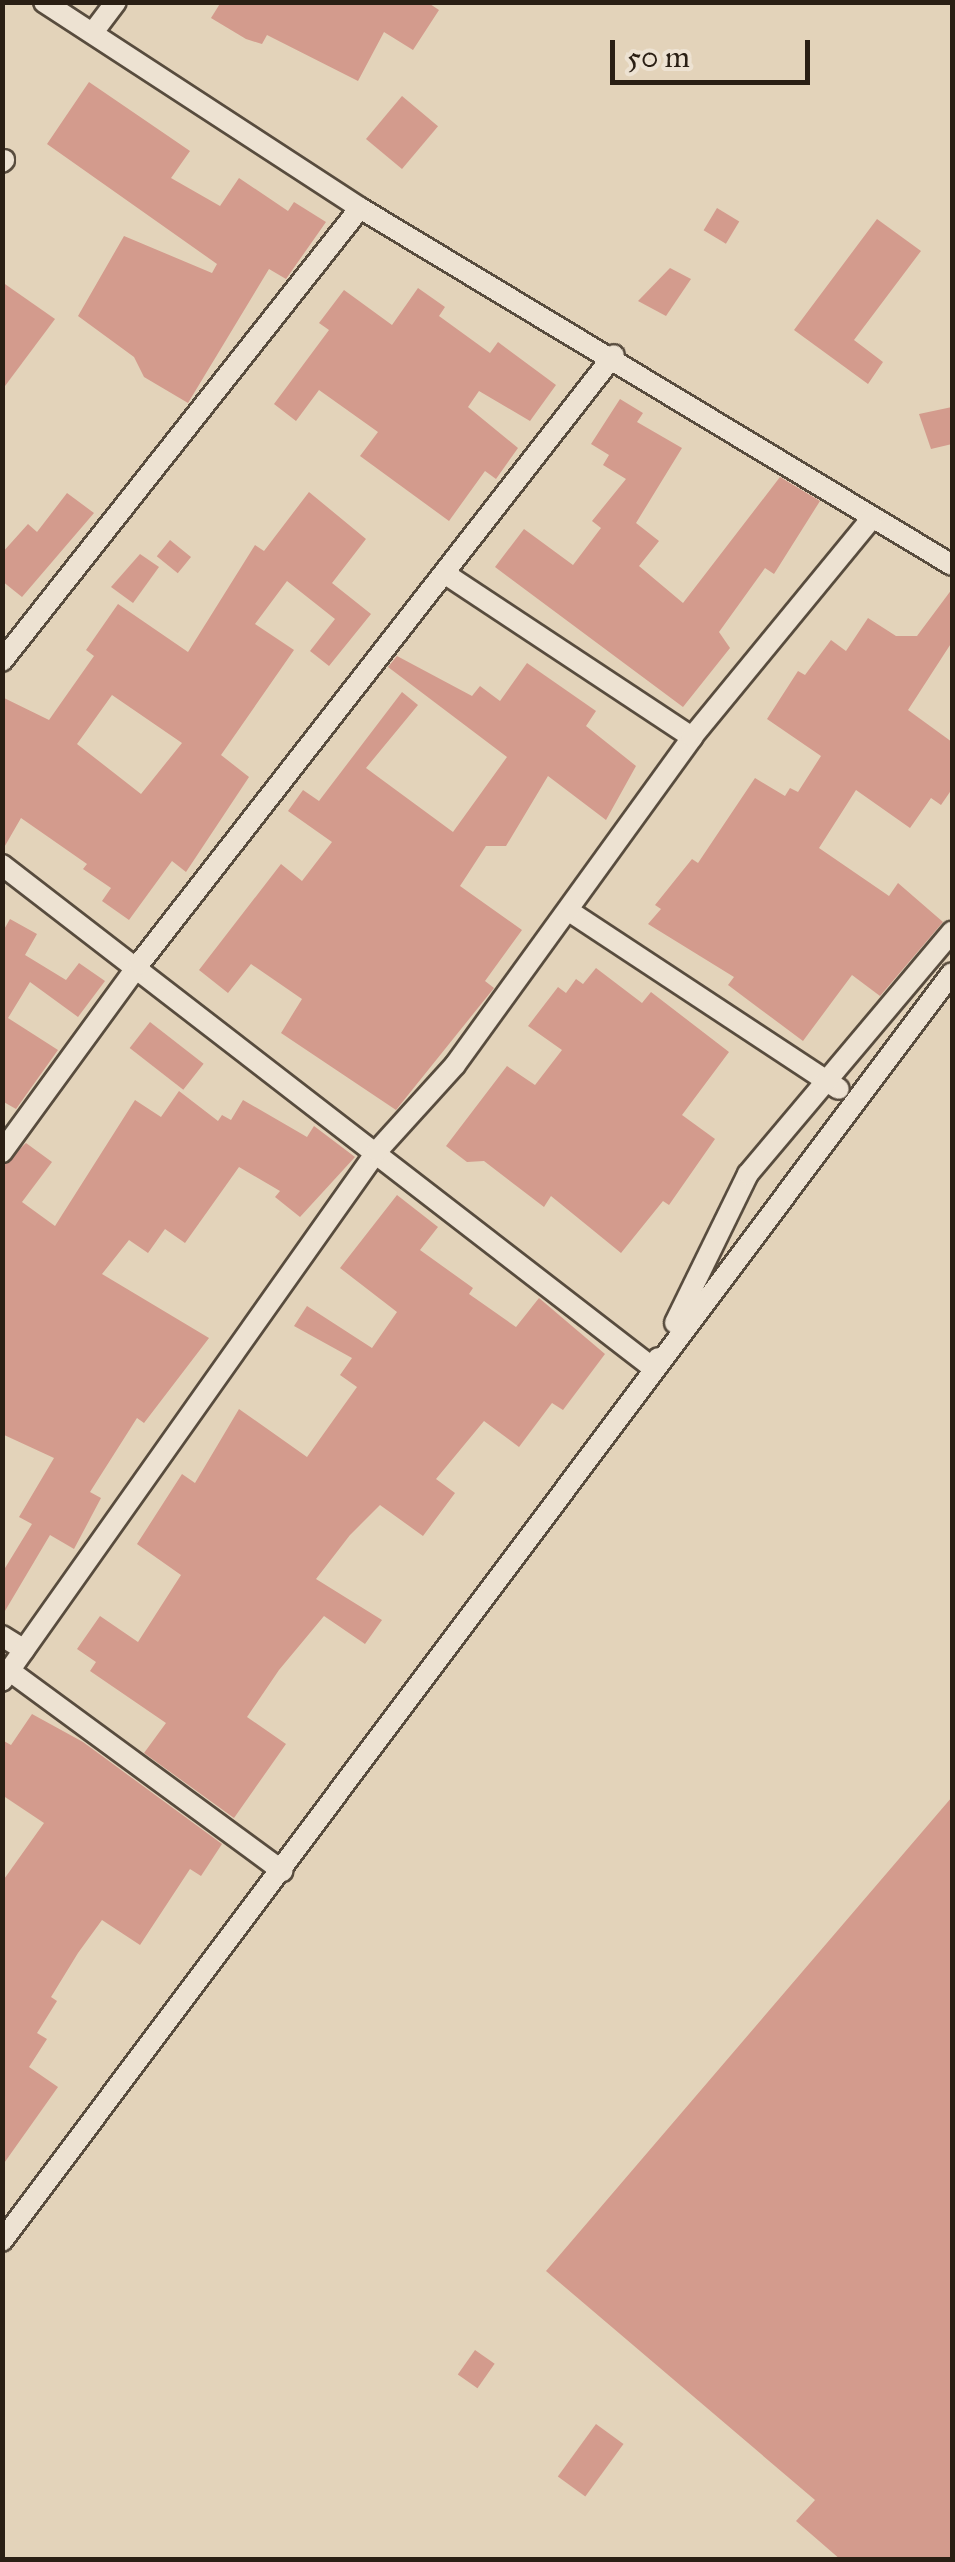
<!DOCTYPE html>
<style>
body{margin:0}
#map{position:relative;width:955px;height:2562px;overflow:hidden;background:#e3d3ba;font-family:"IM FELL Great Primer",serif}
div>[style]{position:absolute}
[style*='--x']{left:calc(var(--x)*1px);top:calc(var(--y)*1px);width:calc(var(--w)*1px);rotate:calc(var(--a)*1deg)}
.building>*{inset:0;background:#d39b8d;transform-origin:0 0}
.roads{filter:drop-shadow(2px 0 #584c3e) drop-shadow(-2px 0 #584c3e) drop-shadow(0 2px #584c3e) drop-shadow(0 -2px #584c3e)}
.minor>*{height:20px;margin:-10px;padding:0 10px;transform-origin:10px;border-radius:10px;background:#ede2d2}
span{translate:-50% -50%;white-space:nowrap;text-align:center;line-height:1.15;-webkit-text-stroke:8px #ede2d2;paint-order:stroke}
.frame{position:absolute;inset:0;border:5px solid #2a1f14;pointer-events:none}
.scale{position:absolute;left:610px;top:40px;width:200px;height:45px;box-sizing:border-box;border:5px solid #2a1f14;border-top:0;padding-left:12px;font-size:30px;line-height:35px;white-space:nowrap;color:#2a1f14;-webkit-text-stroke:8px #ede2d2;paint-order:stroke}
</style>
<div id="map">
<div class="building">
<div style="clip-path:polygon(221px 2px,427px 2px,439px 10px,413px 50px,384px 32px,358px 81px,267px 35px,262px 44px,246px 39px,211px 18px)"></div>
<div style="clip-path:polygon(89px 82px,190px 151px,171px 178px,220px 206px,239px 178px,288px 211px,294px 202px,326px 222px,286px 279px,269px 269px,188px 403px,144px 377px,134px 357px,78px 316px,124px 236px,212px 273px,217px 264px,47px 144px)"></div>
<div style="left:402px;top:96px;width:47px;height:56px;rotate:40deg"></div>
<div style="left:717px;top:208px;width:26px;height:26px;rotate:31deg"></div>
<div style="clip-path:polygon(877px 219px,921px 251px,854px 340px,883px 362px,868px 384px,794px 330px)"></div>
<div style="clip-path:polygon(670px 268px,691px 279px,666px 316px,638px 301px)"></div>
<div style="clip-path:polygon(2px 282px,55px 319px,2px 390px)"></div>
<div style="clip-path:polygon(418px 288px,445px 307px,439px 316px,490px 353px,498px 342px,556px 385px,530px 421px,479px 391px,468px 407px,518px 448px,496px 479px,485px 471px,449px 521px,360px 456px,378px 432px,319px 390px,296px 421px,274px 404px,329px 330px,319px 323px,344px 290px,392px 325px)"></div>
<div style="clip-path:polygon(620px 399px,643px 413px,637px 422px,682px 448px,636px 523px,659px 541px,639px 566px,683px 603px,780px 477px,820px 501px,774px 574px,765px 568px,719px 632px,730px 648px,683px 707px,495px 567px,524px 529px,573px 565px,601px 528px,592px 521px,626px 479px,603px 465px,609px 455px,591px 444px)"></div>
<div style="clip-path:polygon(952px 407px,952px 444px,931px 449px,919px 414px)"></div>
<div style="clip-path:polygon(evenodd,309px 492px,366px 539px,332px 583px,371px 614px,329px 666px,310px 651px,335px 619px,287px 581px,255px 624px,294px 650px,221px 755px,249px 777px,186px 872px,172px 861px,129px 920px,102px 901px,111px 888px,83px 869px,87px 864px,21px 818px,2px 851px,2px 697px,49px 720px,94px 656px,86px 650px,118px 604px,188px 652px,255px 545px,264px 551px,309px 492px,112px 695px,182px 743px,141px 794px,77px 744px,112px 695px)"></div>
<div style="clip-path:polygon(67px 493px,94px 513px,22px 597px,2px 581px,2px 553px,28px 524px,37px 532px)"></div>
<div style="left:170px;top:540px;width:27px;height:21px;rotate:39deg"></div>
<div style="clip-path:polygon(140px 554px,159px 567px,133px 603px,111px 587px)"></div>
<div style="clip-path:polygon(952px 589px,952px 642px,908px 710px,952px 742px,952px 789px,941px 805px,931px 798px,910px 828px,856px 790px,819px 848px,889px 896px,898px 883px,943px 922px,880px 996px,852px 975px,803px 1041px,728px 985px,734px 977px,648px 924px,661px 909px,655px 905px,692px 859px,698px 863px,755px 778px,785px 796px,790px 788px,798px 792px,821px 756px,767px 719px,798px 671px,805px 675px,831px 640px,846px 651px,868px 618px,896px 636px,917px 636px)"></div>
<div style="clip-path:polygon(397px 656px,472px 696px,480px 686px,500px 701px,527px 663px,596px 711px,586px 726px,636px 766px,606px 820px,548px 776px,506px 846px,486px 846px,460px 886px,522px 930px,485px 981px,494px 988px,396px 1110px,281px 1033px,302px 999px,251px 964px,228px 993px,199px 970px,281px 864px,302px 881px,332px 842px,288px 811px,303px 790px,319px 801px,402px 692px,418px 705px,366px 768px,453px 832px,507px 757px,388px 667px)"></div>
<div style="clip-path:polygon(10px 919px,37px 934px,25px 955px,66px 980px,79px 963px,105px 981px,78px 1017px,30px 982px,8px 1018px,58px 1050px,16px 1109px,2px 1101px,2px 933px)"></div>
<div style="clip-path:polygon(596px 968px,642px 1003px,651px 992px,729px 1052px,682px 1115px,715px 1139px,669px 1205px,663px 1201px,621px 1253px,551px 1196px,544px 1207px,484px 1161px,467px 1162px,446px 1146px,507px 1066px,535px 1085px,562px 1050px,528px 1026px,558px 987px,566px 993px,576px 979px,583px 984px)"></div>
<div style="left:150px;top:1022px;width:68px;height:33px;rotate:38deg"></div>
<div style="clip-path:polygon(179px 1091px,218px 1121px,222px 1115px,231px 1120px,243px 1100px,307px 1137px,314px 1126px,355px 1157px,300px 1217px,275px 1197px,280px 1191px,239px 1167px,185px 1243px,165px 1229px,148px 1253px,129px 1240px,102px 1274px,209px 1338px,144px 1423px,137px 1418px,90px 1492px,101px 1498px,74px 1549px,50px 1535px,2px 1616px,2px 1573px,32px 1524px,19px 1517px,54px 1458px,2px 1434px,2px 1166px,26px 1143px,52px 1162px,22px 1202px,55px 1226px,135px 1100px,161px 1117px)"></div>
<div style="clip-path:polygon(397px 1195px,438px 1227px,420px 1250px,473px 1288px,469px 1294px,516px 1327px,539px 1298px,605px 1354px,563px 1410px,552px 1403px,519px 1447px,484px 1421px,436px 1479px,455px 1493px,423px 1536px,380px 1505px,350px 1535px,316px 1579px,382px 1620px,365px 1644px,324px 1616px,279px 1670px,247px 1717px,286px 1744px,234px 1818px,144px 1753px,166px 1723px,90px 1671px,96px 1662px,77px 1649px,100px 1616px,138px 1642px,181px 1575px,137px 1544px,182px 1474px,195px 1483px,239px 1409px,307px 1457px,357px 1387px,340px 1375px,352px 1358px,294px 1326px,307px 1306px,372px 1348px,397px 1312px,340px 1268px)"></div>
<div style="clip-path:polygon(32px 1714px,83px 1742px,222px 1844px,201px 1876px,190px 1869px,140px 1945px,102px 1920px,78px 1953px,51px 1997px,57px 2001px,37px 2033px,47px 2039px,29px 2067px,58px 2087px,2px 2166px,2px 1882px,44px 1823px,2px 1795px,2px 1740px,11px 1745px)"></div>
<div style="clip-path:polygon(952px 1797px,952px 2560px,841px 2560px,796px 2521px,815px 2500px,546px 2271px)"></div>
<div style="left:475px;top:2350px;width:24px;height:30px;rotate:35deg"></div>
<div style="left:596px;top:2424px;width:34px;height:65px;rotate:36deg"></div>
</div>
<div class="roads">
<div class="minor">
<div style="--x:44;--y:2;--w:377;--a:33.1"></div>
<div style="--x:360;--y:208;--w:691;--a:31.09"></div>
<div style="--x:94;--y:31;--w:36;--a:-53"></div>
<div style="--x:2;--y:162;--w:3;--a:-45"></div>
<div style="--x:447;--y:575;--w:294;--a:33.5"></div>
<div style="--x:2;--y:661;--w:577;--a:-51.68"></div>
<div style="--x:2;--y:865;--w:823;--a:37.69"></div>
<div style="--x:653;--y:1368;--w:11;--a:-63"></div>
<div style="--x:569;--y:911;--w:323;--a:33.4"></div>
<div style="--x:2;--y:1152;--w:233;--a:-53.9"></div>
<div style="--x:139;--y:964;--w:772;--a:-52.05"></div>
<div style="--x:675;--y:1323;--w:166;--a:-63.9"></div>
<div style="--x:748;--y:1174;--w:317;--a:-49.9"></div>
<div style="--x:2;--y:1636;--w:26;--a:32"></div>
<div style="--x:10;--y:1671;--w:338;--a:36.3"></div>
<div style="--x:2;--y:1681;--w:649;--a:-54.72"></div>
<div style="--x:377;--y:1151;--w:116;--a:-47.8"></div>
<div style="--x:455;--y:1065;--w:405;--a:-54.1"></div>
<div style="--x:692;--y:737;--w:283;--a:-50.6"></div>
<div style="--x:2;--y:2241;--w:1584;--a:-53.16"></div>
</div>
</div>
<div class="frame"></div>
<div class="scale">50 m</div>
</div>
